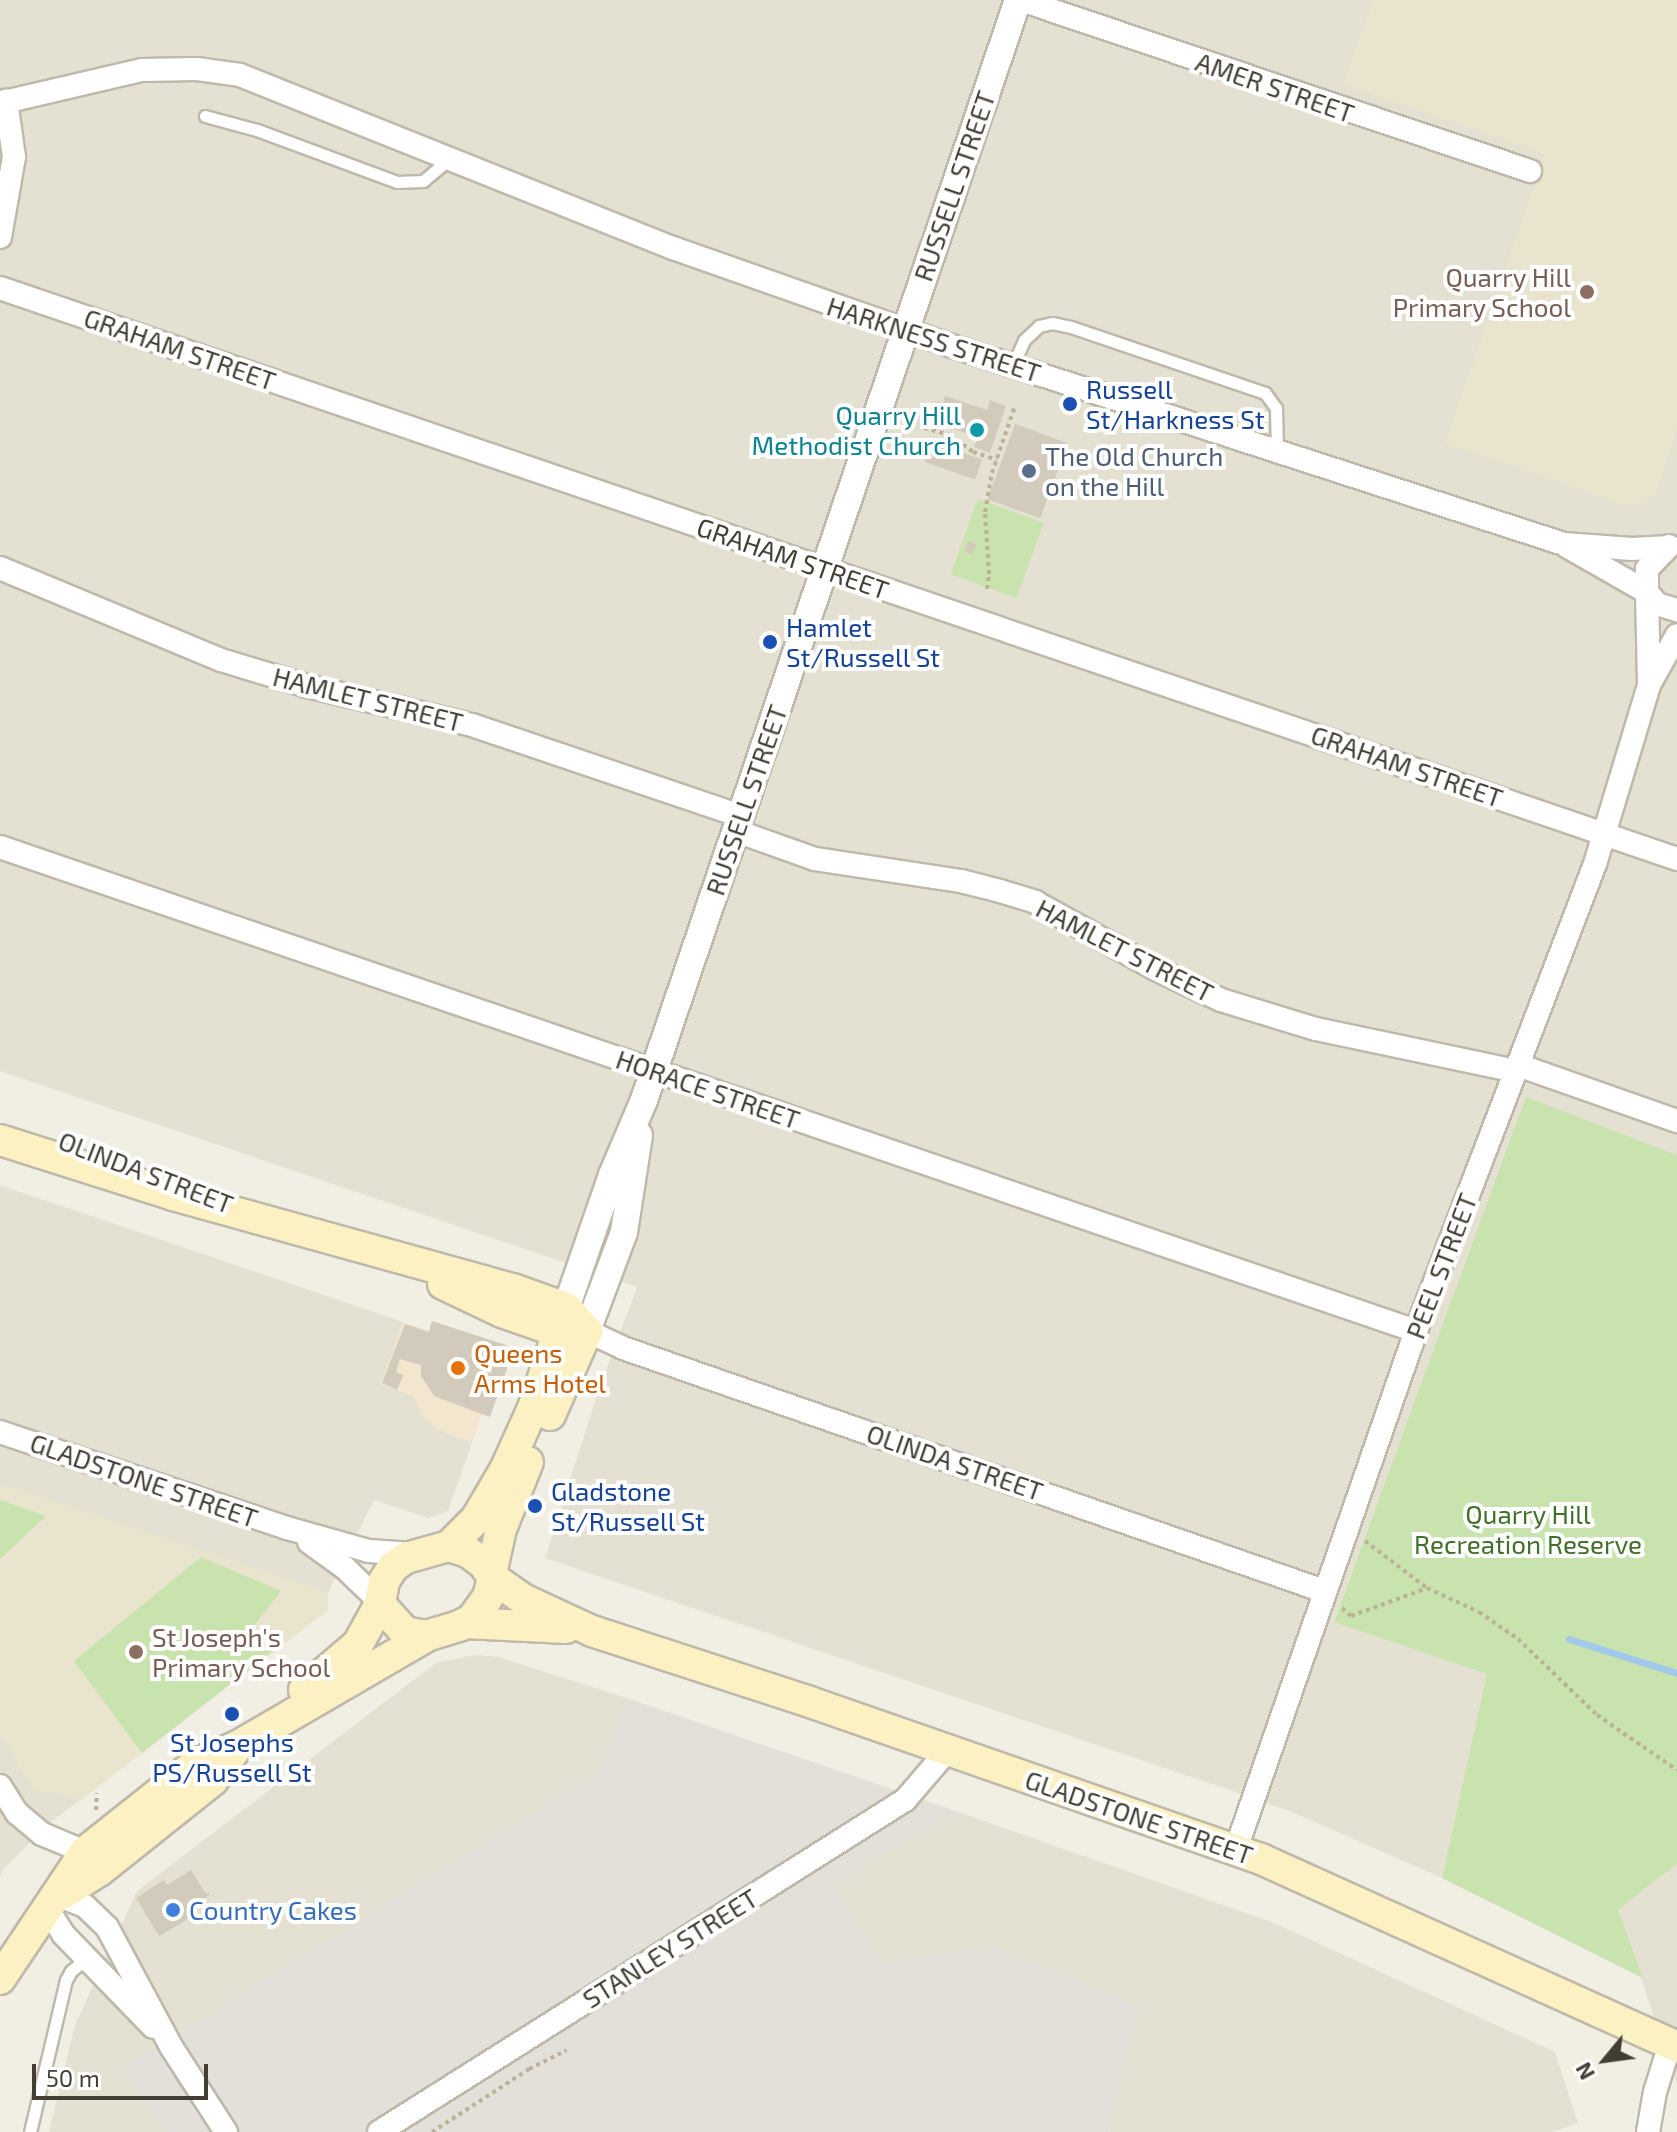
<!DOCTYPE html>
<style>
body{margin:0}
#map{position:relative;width:1677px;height:2132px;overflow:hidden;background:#f1eee4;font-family:"Exo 2",sans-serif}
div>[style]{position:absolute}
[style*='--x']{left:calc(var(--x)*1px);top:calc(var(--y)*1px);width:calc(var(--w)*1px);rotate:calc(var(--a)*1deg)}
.residential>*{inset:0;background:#e4e0d2}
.commercial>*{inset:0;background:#f2e6cf}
.industrial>*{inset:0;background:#e3dfd9}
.education>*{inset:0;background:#e9e4ce}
.green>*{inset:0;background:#c8e3ae;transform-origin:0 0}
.stream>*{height:7px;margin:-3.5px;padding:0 3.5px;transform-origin:3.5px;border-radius:3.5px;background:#a2c8eb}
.building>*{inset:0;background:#d2caba;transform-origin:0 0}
.path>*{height:4px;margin-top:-2px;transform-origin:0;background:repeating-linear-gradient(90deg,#bcb299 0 4px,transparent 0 8px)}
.roads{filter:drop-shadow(2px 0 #beb9aa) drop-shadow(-2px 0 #beb9aa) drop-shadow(0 2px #beb9aa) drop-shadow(0 -2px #beb9aa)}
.service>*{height:11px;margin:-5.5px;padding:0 5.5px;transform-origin:5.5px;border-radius:5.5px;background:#fff}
.minor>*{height:22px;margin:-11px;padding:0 11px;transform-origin:11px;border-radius:11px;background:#fff}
.tertiary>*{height:26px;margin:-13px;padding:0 13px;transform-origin:13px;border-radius:13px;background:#fff}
.secondary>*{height:30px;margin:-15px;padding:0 15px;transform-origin:15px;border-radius:15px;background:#fbf1c3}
.dots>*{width:22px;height:22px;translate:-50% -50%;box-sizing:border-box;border:4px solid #fff;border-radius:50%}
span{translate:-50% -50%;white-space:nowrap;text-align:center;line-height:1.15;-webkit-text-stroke:8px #fff;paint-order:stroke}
.street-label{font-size:26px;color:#423e34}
.education-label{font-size:26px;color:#785e54}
.right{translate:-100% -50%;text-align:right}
.left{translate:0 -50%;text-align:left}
.transit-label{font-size:26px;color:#164399}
.culture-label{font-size:26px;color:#0d838f}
.service-label{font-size:26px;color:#4e5e75}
.food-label{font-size:26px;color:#c56008}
.park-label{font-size:26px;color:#41702b}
.shop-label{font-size:26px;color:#366cbe}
.north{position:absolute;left:1565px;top:2020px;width:80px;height:80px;-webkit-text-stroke:6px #fff;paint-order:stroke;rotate:241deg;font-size:22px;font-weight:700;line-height:32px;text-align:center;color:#423e34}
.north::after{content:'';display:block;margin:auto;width:28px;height:36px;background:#423e34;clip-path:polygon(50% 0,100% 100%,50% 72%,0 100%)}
.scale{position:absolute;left:32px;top:2064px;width:176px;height:36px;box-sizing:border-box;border:4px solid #423e34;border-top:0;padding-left:10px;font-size:24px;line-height:28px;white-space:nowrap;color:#423e34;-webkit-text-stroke:6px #fff;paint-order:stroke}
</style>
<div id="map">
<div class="residential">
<div style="clip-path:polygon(0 0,1677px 0,1677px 1155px,1527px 1098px,1334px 1621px,1488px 1674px,1442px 1878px,1292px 1812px,1218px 1786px,545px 1558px,598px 1392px,637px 1287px,0 1071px)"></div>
<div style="clip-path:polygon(0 1185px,403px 1322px,381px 1384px,413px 1396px,442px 1431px,472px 1442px,448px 1511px,429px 1518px,374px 1500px,328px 1593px,328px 1610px,47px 1825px,2px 1871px,0 1878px)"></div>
<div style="clip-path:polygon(475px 1655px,498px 1657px,627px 1698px,600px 1772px,125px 2067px,165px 2132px,49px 2132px,75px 2025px,137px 1891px,436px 1663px)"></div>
<div style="clip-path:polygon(967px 1815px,1274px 1923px,1555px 2052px,1578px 2123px,1551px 2132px,1112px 2132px,988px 1945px,883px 1965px,833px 1885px,947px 1816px)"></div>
<div style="clip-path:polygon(1677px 1864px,1677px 2085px,1618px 1910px)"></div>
</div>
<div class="commercial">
<div style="clip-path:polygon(403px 1322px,501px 1356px,472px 1442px,436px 1429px,422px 1416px,413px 1396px,381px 1384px)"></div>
</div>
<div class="industrial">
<div style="clip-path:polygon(627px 1698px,967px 1815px,947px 1816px,834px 1885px,883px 1965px,988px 1945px,1139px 2006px,1109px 2129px,1112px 2132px,165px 2132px,124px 2067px,600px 1772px)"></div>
</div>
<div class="education">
<div style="clip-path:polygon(1373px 0,1677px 0,1677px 429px,1654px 498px,1629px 507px,1445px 443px,1545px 154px,1343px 85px)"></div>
<div style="clip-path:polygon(0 1483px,328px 1593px,328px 1610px,81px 1800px,35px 1791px,0 1735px)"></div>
</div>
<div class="green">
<div style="left:978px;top:499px;width:70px;height:80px;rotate:20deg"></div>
<div style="clip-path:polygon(1526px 1097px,1677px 1155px,1677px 1864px,1618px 1910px,1643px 1978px,1442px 1878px,1487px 1674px,1334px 1622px)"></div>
<div style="clip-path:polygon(0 1500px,46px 1516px,0 1559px)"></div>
<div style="clip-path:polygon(201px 1557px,281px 1591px,253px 1627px,272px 1651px,142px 1753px,74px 1661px)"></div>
</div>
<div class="stream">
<div style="--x:1569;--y:1639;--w:113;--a:17.5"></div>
</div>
<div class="building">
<div style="clip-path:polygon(945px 396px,987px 410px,990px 400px,1006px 406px,990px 453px,974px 447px,978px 437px,936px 423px,939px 416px,933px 414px,937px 402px,943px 404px)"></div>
<div style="left:1015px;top:424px;width:56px;height:80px;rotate:20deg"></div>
<div style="left:931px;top:442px;width:54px;height:21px;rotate:19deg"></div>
<div style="left:969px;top:541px;width:8px;height:11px;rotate:23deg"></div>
<div style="clip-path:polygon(432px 1321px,509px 1346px,513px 1351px,490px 1417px,434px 1396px,421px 1376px,421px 1365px,400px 1359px,396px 1372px,403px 1375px,397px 1390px,382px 1383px,405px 1324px,429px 1332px)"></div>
<div style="clip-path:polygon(191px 1870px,206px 1894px,211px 1892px,185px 1921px,159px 1936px,136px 1898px,164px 1880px,167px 1885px)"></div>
</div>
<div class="path">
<div style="--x:924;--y:428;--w:27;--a:15"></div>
<div style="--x:950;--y:435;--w:29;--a:36"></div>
<div style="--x:973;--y:452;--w:25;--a:18"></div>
<div style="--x:987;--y:589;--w:15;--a:-82"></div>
<div style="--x:989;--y:574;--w:62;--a:-93.7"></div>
<div style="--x:985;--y:512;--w:40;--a:-80"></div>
<div style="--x:992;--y:473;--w:71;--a:-71.1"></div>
<div style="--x:1365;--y:1541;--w:78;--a:37.2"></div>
<div style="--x:1342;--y:1608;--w:12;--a:42"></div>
<div style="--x:1351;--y:1616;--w:81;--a:-20.2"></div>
<div style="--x:1427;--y:1588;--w:57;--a:24.8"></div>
<div style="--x:1479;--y:1612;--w:47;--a:34.7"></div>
<div style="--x:1518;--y:1639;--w:110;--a:43.9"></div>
<div style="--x:1597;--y:1715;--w:97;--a:34.5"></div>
<div style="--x:96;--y:1810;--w:17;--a:-87"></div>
<div style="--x:432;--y:2132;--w:116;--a:-33"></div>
<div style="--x:529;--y:2069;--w:42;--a:-26.6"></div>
</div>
<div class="roads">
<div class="service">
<div style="--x:205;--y:116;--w:54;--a:15.1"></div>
<div style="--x:257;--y:130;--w:149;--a:20.4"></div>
<div style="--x:397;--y:182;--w:26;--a:-2"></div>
<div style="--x:423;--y:181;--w:33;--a:-40"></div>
<div style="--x:1013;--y:365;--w:27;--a:-66"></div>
<div style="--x:1024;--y:340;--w:21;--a:-43"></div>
<div style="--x:1039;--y:326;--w:13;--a:-13"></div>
<div style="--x:1052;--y:323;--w:19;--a:12"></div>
<div style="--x:1071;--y:327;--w:205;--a:18.8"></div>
<div style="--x:1265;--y:393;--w:19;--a:54"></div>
<div style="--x:1276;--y:408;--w:43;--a:88.7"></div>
<div style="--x:30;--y:2132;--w:156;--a:-76.7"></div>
<div style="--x:66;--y:1980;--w:10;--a:-61"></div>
<div style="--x:71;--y:1971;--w:21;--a:-39"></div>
</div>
<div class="minor">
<div style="--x:1021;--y:0;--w:537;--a:18.57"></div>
<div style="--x:0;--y:103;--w:146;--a:-13.1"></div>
<div style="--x:142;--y:70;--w:55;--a:-1"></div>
<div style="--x:197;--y:69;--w:43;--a:7.9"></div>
<div style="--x:240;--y:75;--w:466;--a:21.8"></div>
<div style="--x:673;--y:248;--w:296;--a:19.4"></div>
<div style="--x:952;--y:346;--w:643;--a:17.93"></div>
<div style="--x:1564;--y:544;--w:68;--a:4.2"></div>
<div style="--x:1632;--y:549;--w:33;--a:-3"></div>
<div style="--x:0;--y:237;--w:81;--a:-80.1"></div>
<div style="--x:14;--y:157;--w:57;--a:-98.1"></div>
<div style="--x:0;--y:288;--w:1772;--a:18.8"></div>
<div style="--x:1669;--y:546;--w:32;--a:134"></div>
<div style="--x:1647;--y:569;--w:23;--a:90"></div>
<div style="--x:1647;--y:592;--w:16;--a:50"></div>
<div style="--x:1657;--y:604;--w:21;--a:17"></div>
<div style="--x:1568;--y:547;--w:91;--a:29.7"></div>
<div style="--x:0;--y:568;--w:239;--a:22.6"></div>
<div style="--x:221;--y:660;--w:90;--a:16.8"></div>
<div style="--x:307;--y:686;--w:170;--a:13.3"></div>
<div style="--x:472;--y:725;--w:284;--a:18.7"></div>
<div style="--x:1647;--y:594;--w:90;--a:88.7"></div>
<div style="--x:736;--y:831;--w:84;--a:19.5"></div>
<div style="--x:815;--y:859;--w:148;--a:8.6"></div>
<div style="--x:961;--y:881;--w:40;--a:14.4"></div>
<div style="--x:1000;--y:891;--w:37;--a:17"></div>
<div style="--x:1035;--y:902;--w:138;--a:29"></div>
<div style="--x:1156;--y:969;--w:72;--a:25.5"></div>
<div style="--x:1221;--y:1000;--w:99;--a:17"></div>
<div style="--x:1316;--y:1029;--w:203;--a:11.9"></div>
<div style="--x:0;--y:847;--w:1496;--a:18.87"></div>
<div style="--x:1518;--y:1065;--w:169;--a:19.4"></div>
<div style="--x:587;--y:1331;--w:40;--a:25"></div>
<div style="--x:623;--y:1348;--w:742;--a:19.12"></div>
<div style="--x:0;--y:1432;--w:303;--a:18.5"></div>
<div style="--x:287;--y:1528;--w:85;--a:15.7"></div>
<div style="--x:369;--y:1551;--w:45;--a:3.8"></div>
<div style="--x:309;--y:1542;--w:44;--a:35.8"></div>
<div style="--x:345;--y:1568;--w:47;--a:44.1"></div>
<div style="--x:0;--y:1786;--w:32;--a:58"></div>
<div style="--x:17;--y:1813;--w:33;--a:40"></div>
<div style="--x:42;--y:1834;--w:47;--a:22.7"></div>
<div style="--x:1236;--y:1849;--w:548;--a:-70.84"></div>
<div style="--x:1416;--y:1331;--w:500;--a:-69.03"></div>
<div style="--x:1595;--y:864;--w:187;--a:-73.2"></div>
<div style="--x:1649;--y:685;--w:57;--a:-60.8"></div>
<div style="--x:59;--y:1896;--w:28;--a:21"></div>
<div style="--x:85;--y:1906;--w:30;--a:44"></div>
<div style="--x:107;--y:1927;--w:137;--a:61.8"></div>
<div style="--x:172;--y:2048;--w:100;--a:57.3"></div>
<div style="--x:47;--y:1908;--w:31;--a:58"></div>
<div style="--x:63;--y:1934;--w:129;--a:45.9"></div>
<div style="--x:379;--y:2132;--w:622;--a:-32.26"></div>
<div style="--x:905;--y:1800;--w:66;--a:-49.3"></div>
<div style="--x:1648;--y:2132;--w:41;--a:-80.1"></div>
<div style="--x:1655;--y:2092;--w:50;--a:-72.6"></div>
</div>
<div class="tertiary">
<div style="--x:566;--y:1308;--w:141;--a:-70.9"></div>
<div style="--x:612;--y:1175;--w:82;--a:-66.9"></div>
<div style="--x:644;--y:1100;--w:1162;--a:-71.22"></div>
<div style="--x:587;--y:1331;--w:106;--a:-69.5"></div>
<div style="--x:624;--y:1232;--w:98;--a:-81.2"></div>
</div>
<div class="secondary">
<div style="--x:0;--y:1140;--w:182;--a:17.6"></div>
<div style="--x:173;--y:1195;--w:353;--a:15.5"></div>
<div style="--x:513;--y:1289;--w:56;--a:19.7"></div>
<div style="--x:566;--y:1308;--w:31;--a:48"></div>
<div style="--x:443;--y:1284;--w:65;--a:25.4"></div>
<div style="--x:502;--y:1312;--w:60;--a:19.3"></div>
<div style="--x:559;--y:1332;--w:18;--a:-3"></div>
<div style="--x:550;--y:1415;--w:92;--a:-66.2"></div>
<div style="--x:449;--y:1546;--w:20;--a:18"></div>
<div style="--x:468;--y:1552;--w:20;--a:37"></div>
<div style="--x:484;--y:1564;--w:17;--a:57"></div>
<div style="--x:493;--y:1578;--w:20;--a:105"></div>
<div style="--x:488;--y:1597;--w:29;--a:126"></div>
<div style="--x:471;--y:1620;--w:13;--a:153"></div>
<div style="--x:459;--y:1626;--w:34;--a:163"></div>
<div style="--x:427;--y:1636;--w:22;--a:-170"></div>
<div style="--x:405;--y:1632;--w:38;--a:-132"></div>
<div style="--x:380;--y:1604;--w:23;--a:-80"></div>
<div style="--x:384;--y:1581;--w:17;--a:-57"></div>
<div style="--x:393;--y:1567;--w:16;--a:-35"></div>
<div style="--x:406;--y:1558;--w:45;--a:-15.6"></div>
<div style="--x:449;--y:1546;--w:38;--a:-45"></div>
<div style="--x:476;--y:1519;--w:59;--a:-59.5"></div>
<div style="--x:506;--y:1468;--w:66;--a:-65.8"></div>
<div style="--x:533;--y:1408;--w:105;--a:-71.7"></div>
<div style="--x:491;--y:1574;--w:46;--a:-77.5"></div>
<div style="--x:501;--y:1529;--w:72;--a:-68.1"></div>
<div style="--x:493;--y:1578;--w:37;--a:35"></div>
<div style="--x:523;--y:1599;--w:76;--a:24.9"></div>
<div style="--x:592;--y:1631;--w:229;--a:18"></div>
<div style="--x:810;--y:1702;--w:478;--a:19.2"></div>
<div style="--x:1261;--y:1859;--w:457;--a:24.3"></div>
<div style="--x:465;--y:1623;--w:101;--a:2.8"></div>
<div style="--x:304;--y:1690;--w:71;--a:-40.4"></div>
<div style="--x:358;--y:1644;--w:46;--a:-61.2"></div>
<div style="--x:64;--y:1893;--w:41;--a:-32.2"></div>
<div style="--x:99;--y:1871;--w:146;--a:-38.6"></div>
<div style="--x:213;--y:1780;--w:41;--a:-54"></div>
<div style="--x:0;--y:1979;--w:153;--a:-56.2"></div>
<div style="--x:85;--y:1852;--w:143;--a:-38.5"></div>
<div style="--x:197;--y:1763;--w:44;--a:-22.5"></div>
<div style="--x:238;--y:1746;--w:219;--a:-30.2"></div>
</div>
</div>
<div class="dots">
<div style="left:1587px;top:292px;background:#8d6e63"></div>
<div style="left:1070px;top:404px;background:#1a4fb4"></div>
<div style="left:977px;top:430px;background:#0f9aa8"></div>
<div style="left:1029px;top:471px;background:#5c6f8a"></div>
<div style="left:770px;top:642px;background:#1a4fb4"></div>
<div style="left:458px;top:1368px;background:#e8710a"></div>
<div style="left:535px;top:1506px;background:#1a4fb4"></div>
<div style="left:136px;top:1652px;background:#8d6e63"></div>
<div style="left:232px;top:1714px;background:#1a4fb4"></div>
<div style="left:173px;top:1910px;background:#3f7fe0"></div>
</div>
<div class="street-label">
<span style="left:1275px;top:87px;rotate:19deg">AMER STREET</span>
<span style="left:954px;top:186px;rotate:-71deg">RUSSELL STREET</span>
<span style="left:934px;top:339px;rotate:18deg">HARKNESS STREET</span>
<span style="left:180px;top:349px;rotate:19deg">GRAHAM STREET</span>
<span style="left:793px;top:558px;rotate:19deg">GRAHAM STREET</span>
<span style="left:368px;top:699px;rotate:14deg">HAMLET STREET</span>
<span style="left:1407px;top:766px;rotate:19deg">GRAHAM STREET</span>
<span style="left:746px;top:800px;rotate:-71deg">RUSSELL STREET</span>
<span style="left:1125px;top:950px;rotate:27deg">HAMLET STREET</span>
<span style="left:708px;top:1089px;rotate:19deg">HORACE STREET</span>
<span style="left:146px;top:1172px;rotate:21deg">OLINDA STREET</span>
<span style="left:1441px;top:1266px;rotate:-69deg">PEEL STREET</span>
<span style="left:955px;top:1462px;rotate:19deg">OLINDA STREET</span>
<span style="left:144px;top:1480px;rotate:19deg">GLADSTONE STREET</span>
<span style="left:1139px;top:1817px;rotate:19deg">GLADSTONE STREET</span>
<span style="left:670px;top:1948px;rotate:-32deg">STANLEY STREET</span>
</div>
<div class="education-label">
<span class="right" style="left:1571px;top:292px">Quarry Hill<br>Primary School</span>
<span class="left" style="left:152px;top:1652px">St Joseph's<br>Primary School</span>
</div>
<div class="transit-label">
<span class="left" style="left:1086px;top:404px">Russell<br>St/Harkness St</span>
<span class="left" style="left:786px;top:642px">Hamlet<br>St/Russell St</span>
<span class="left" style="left:551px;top:1506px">Gladstone<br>St/Russell St</span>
<span style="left:232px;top:1757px">St Josephs<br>PS/Russell St</span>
</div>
<div class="culture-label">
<span class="right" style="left:961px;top:430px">Quarry Hill<br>Methodist Church</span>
</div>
<div class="service-label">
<span class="left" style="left:1045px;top:471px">The Old Church<br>on the Hill</span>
</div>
<div class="food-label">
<span class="left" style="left:474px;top:1368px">Queens<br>Arms Hotel</span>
</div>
<div class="park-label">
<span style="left:1528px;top:1529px">Quarry Hill<br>Recreation Reserve</span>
</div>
<div class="shop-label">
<span class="left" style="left:189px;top:1910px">Country Cakes</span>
</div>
<div class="north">N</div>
<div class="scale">50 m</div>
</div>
